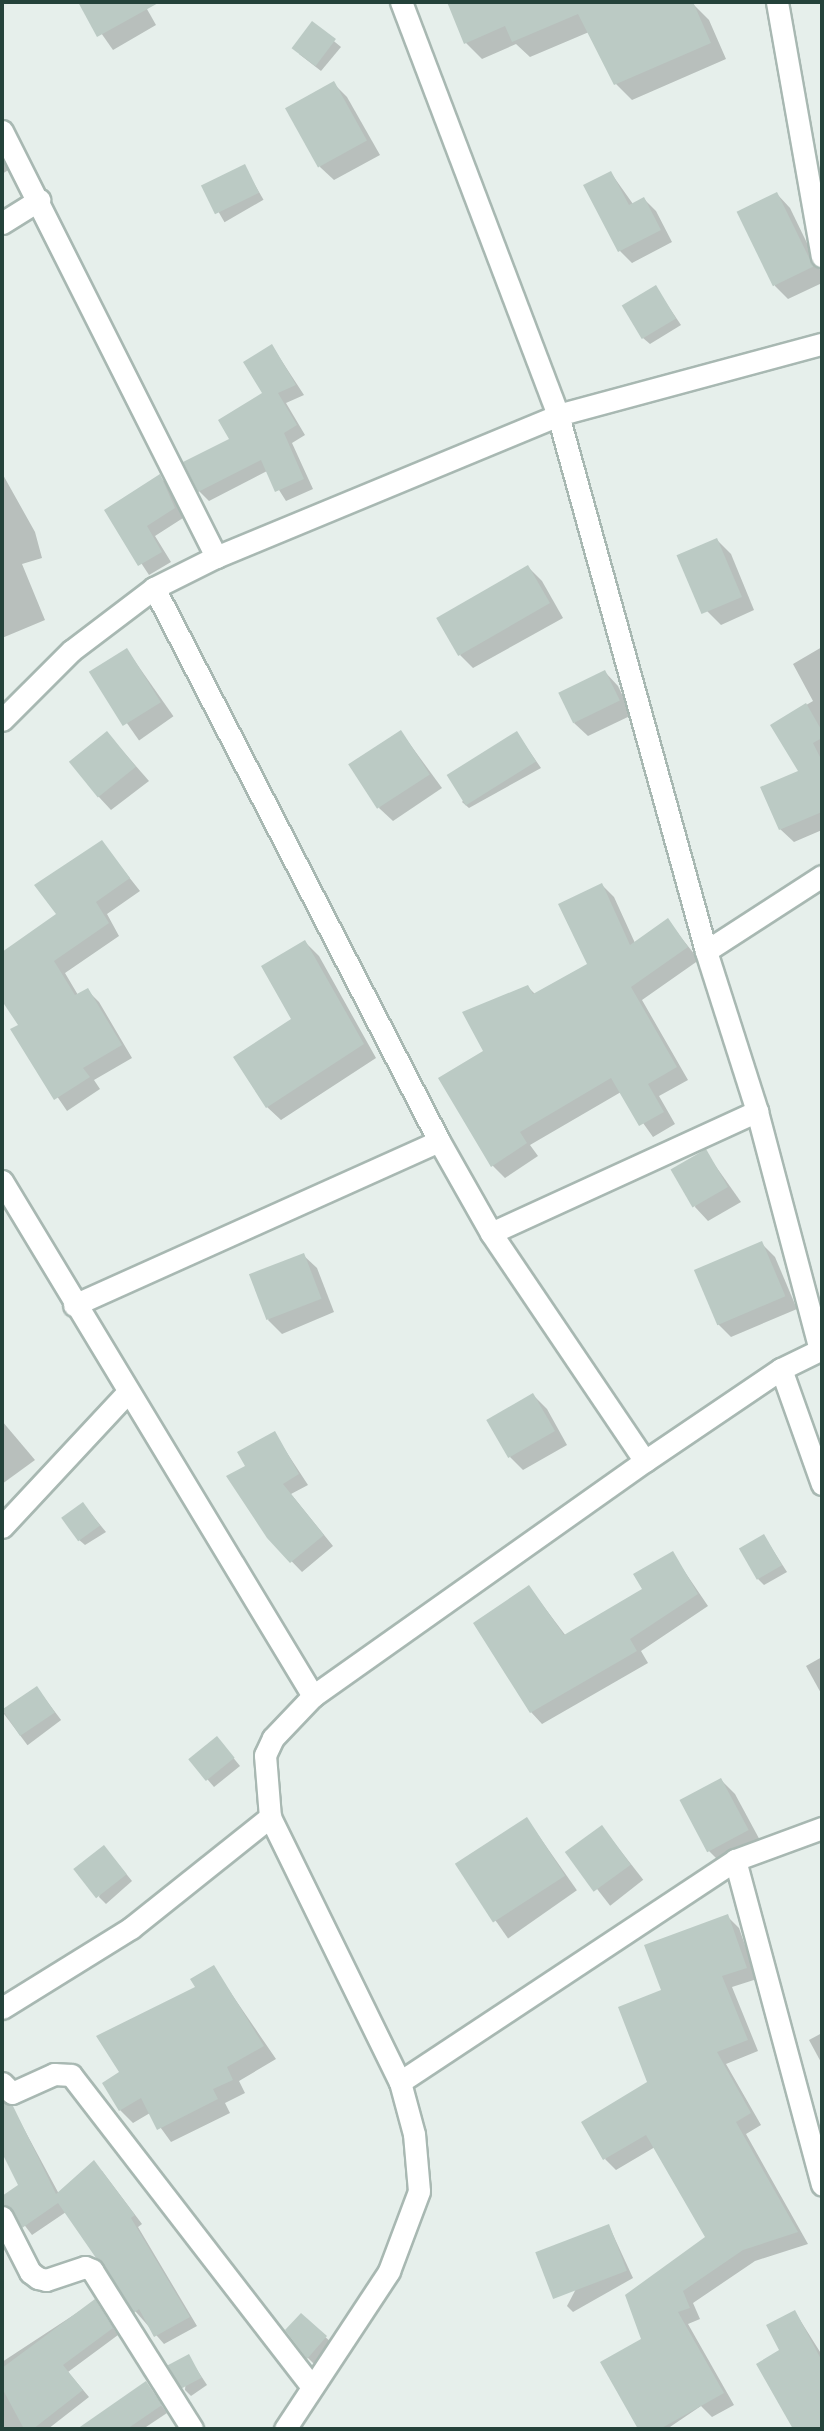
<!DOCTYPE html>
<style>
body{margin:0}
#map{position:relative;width:824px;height:2431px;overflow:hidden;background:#e6efeb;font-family:"Fira Sans",sans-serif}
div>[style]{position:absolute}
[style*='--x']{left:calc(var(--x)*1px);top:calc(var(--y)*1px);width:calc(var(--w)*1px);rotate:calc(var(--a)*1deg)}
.shadow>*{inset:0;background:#0003;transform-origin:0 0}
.building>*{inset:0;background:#bbcac4;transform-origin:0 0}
.roads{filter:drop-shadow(2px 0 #a8b8b2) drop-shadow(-2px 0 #a8b8b2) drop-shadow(0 2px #a8b8b2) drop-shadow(0 -2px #a8b8b2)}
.minor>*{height:21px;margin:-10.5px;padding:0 10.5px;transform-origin:10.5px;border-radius:10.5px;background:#fff}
span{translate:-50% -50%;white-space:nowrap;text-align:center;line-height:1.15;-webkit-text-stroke:7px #f7fbf9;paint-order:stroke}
.frame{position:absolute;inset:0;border:4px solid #24423a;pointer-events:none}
</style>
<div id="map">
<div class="shadow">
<div style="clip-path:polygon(99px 2px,143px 2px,156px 25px,113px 50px,85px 10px)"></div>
<div style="clip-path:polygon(455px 2px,665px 2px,670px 14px,693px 4px,709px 20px,726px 59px,632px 100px,616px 84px,589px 32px,530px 57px,516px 44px,482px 59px,466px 43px,450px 4px)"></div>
<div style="clip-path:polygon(312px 23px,341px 47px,321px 71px,299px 54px)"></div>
<div style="clip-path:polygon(333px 83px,347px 97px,380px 155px,334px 180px,320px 167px)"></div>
<div style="clip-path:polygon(3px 157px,10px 169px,2px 174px,2px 158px)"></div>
<div style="left:244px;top:166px;width:39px;height:45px;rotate:60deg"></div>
<div style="clip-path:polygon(611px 173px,633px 204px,644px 199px,656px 211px,672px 242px,632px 263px,620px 251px,586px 185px)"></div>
<div style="clip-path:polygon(777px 194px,790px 208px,822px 274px,822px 283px,788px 299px,775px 286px)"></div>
<div style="clip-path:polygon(656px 288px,681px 325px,650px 344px,643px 338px)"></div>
<div style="clip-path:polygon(272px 346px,304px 395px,286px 403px,305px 435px,292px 443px,313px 489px,286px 501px,267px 471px,209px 501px,199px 491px,265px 394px)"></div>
<div style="clip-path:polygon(2px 473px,35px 532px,42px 558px,22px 564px,45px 620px,2px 638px)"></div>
<div style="clip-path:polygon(160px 477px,169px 486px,183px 518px,155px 536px,171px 562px,149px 575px,107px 511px)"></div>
<div style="clip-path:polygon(717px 540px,731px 554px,754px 610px,721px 625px,707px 611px)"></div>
<div style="clip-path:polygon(528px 567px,542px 581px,563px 618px,473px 668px,460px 655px)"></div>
<div style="clip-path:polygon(822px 647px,822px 830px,794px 842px,780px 829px,800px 772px,772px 725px,813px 701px,793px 664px)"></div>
<div style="left:127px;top:650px;width:81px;height:42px;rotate:55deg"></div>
<div style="clip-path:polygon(605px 672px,618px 686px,632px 715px,588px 736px,574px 723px)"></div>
<div style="clip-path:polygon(401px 732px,442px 788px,393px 821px,379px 808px)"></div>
<div style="clip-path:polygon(107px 733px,149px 781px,111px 810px,98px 796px)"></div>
<div style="clip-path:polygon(517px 733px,541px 768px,469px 808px,462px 802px)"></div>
<div style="clip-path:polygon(102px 843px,140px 891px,107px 914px,119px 936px,65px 973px,78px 995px,87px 990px,99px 1002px,132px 1058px,94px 1080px,100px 1089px,67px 1111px,12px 1030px,20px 1025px,2px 998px,2px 954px,58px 915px)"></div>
<div style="clip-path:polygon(602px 885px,614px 897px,635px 943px,668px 921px,699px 960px,642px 1000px,688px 1080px,659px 1096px,675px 1124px,653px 1137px,621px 1092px,530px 1145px,538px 1156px,505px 1178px,493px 1166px,440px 1078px,486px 1052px,528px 987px,535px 994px,589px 965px)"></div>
<div style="clip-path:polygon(305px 942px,319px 956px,376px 1058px,281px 1120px,267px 1107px,293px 1020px)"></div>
<div style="clip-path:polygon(705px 1151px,741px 1202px,708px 1221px,695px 1207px)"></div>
<div style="clip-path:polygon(761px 1243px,775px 1257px,797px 1309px,731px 1337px,717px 1323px)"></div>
<div style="clip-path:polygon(303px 1255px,317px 1268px,334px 1312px,282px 1334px,268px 1320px)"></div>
<div style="clip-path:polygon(533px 1395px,547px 1409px,567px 1445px,523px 1470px,510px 1457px)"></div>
<div style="clip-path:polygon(2px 1421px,35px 1460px,2px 1484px)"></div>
<div style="clip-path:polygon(274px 1433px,308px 1485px,291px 1494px,333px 1546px,302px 1572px,268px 1537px,248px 1467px)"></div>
<div style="clip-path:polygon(83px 1504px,106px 1532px,85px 1545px,78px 1539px)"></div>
<div style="clip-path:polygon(764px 1536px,787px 1572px,764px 1585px,757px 1578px)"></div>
<div style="clip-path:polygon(672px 1553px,708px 1606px,641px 1651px,648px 1663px,542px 1724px,531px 1712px,529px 1587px,566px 1636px,644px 1590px)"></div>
<div style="clip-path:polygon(822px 1657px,822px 1695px,806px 1666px)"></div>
<div style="left:37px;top:1688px;width:40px;height:42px;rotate:53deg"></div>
<div style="clip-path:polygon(223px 1745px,240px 1766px,214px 1787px,191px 1760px)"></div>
<div style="clip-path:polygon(721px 1780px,735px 1794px,762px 1844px,723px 1865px,709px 1851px)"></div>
<div style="left:527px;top:1819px;width:87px;height:84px;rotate:55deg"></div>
<div style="left:602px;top:1827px;width:67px;height:42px;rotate:52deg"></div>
<div style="clip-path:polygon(110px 1854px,132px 1881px,106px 1904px,99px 1897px)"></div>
<div style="clip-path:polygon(727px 1916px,739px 1928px,757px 1979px,732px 1987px,758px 2051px,726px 2064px,761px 2125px,746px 2134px,808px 2244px,755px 2261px,693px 2303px,700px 2319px,688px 2324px,734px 2405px,712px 2417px,701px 2406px,667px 2429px,640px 2429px,602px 2362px,643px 2340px,708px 2238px,655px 2147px,616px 2170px,605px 2159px,649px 2083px,663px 1991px)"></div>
<div style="clip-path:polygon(213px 1967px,276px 2059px,239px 2081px,245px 2093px,225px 2103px,230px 2113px,171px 2142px,150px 2113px,133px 2123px,120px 2110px,121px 2073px)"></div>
<div style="clip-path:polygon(822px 2033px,822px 2064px,809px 2040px)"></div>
<div style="clip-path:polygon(17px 2116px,59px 2194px,102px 2171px,142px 2224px,138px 2227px,197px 2326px,164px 2344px,136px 2312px,66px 2212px,32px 2235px,16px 2214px,2px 2206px,2px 2198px,20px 2186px,2px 2149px,2px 2124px)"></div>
<div style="clip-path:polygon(609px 2226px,633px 2278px,573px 2312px,567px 2306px)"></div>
<div style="clip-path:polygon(95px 2301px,118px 2335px,68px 2372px,89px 2397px,48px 2429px,2px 2429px,2px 2362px)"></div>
<div style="clip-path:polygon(795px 2312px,822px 2355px,822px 2429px,795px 2429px,758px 2365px,781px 2351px)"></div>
<div style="clip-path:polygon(301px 2315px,333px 2344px,314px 2364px,308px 2358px)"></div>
<div style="clip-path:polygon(188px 2356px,207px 2385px,191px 2396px,185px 2390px)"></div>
<div style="clip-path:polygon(146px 2383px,167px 2413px,143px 2429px,102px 2429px,95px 2419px)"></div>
</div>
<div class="building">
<div style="clip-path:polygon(78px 2px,160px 2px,97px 37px)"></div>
<div style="clip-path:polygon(447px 2px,693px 2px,711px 43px,614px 85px,578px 14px,512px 42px,505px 26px,464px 44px)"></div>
<div style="left:312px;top:21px;width:30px;height:34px;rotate:37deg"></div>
<div style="left:334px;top:81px;width:68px;height:56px;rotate:61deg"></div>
<div style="left:245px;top:164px;width:32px;height:49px;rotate:64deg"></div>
<div style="clip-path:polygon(611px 171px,629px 205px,644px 197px,661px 230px,618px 252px,583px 185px)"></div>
<div style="left:777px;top:192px;width:83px;height:45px;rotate:64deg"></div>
<div style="left:656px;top:285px;width:39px;height:40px;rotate:59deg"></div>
<div style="clip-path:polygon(272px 344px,296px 385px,278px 393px,297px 425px,284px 433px,304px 479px,275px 492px,261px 460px,198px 492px,183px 462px,229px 439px,218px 420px,262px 393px,243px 362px)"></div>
<div style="clip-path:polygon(160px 474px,175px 508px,147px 526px,162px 552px,138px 566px,104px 510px)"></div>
<div style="left:717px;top:538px;width:64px;height:44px;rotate:67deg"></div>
<div style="left:528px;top:565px;width:44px;height:106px;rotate:60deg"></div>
<div style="left:127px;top:648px;width:64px;height:45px;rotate:58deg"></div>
<div style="left:605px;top:670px;width:34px;height:52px;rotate:64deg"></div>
<div style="clip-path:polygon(806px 703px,822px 731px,822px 738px,813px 743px,822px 761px,822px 812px,779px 830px,760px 787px,798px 771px,770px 725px)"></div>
<div style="left:401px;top:730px;width:53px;height:63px;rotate:57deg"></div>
<div style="left:107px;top:731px;width:46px;height:49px;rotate:51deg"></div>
<div style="left:517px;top:731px;width:36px;height:83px;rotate:58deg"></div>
<div style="clip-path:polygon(102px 840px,130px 878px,96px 902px,109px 923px,54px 961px,75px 995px,88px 988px,122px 1045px,83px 1068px,90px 1077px,54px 1100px,10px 1029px,18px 1025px,2px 1001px,2px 952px,56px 914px,34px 885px)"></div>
<div style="clip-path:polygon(602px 883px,630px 945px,668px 918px,688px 947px,631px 987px,677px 1067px,648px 1084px,664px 1112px,639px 1126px,611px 1078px,520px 1132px,527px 1143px,491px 1167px,438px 1078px,483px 1051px,462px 1012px,528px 985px,533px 994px,587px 964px,558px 904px)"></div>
<div style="clip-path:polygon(305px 940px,364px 1044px,266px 1108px,233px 1057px,291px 1019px,261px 966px)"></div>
<div style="left:706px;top:1149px;width:44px;height:41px;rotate:60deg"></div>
<div style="left:762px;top:1241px;width:60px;height:74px;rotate:67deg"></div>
<div style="left:304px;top:1253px;width:49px;height:59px;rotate:69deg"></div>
<div style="left:533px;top:1393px;width:44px;height:54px;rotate:60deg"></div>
<div style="clip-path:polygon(275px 1431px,299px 1474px,283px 1484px,324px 1535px,290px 1563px,267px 1538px,226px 1476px,245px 1466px,237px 1452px)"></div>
<div style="left:83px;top:1502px;width:29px;height:27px;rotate:54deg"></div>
<div style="left:764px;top:1534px;width:36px;height:29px;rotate:60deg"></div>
<div style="clip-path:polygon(673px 1551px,698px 1594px,630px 1639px,637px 1651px,530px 1713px,473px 1623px,529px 1585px,564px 1635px,642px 1589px,633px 1574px)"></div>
<div style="left:37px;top:1686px;width:32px;height:42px;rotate:56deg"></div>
<div style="left:217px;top:1736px;width:28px;height:37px;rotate:51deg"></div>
<div style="left:721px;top:1778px;width:59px;height:47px;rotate:62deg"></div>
<div style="left:527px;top:1817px;width:70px;height:86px;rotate:57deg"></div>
<div style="left:602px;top:1825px;width:49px;height:46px;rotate:54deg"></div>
<div style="left:104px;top:1845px;width:37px;height:39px;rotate:52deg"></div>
<div style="clip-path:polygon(728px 1914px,747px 1968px,722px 1976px,748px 2040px,717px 2052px,751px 2113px,736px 2122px,798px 2232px,743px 2250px,683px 2291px,690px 2308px,678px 2312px,724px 2393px,660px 2429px,638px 2429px,600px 2362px,641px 2339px,625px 2295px,705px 2237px,646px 2135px,603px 2160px,581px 2122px,647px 2082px,618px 2007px,661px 1990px,644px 1945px)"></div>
<div style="clip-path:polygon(214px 1965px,264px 2046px,227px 2067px,233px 2080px,213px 2089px,218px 2099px,157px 2130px,141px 2098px,119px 2111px,102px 2083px,119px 2072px,96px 2036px,195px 1987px,190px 1979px)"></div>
<div style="clip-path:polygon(2px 2101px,13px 2106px,56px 2194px,94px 2160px,135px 2215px,131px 2218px,190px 2317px,154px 2337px,139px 2309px,134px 2313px,58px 2203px,22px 2228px,13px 2210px,2px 2204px,2px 2196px,18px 2185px,2px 2153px)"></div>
<div style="left:609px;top:2224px;width:50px;height:79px;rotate:69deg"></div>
<div style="clip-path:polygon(95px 2299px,113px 2328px,63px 2365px,83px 2390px,33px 2429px,24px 2429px,2px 2388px,2px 2368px)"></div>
<div style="clip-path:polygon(795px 2310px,822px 2361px,822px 2429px,793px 2429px,756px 2364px,779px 2350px,766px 2325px)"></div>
<div style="clip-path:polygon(301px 2313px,327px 2336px,307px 2359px,285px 2330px)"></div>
<div style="left:189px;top:2354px;width:27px;height:24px;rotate:62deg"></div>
<div style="clip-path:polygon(146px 2381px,162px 2405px,127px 2429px,77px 2429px)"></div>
</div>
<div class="roads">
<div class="minor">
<div style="--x:777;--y:2;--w:258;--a:80"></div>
<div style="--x:2;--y:131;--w:477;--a:63.3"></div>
<div style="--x:216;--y:557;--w:370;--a:-22.5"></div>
<div style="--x:558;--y:415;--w:273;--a:-15.1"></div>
<div style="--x:2;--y:223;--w:44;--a:-31.9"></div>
<div style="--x:154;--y:588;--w:622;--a:62.73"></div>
<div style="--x:439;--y:1141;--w:106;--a:60.5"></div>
<div style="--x:491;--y:1233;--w:293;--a:-24.6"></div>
<div style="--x:2;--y:720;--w:98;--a:-45"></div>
<div style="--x:71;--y:651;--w:104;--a:-37.2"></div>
<div style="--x:154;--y:588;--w:69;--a:-26.6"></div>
<div style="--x:706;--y:951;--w:138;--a:-32.9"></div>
<div style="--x:2;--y:1181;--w:602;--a:58.87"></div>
<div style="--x:313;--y:1696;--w:407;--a:-35.3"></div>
<div style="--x:645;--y:1461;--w:164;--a:-34.1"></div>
<div style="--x:781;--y:1369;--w:43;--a:-26"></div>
<div style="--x:820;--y:1350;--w:247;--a:-104.8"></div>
<div style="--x:757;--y:1111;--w:168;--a:-107.7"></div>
<div style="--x:706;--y:951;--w:556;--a:-105.44"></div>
<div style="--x:558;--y:415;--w:442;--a:-110.8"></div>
<div style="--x:491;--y:1233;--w:275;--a:56"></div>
<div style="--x:74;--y:1305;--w:400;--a:-24.2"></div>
<div style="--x:781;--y:1369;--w:122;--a:70.4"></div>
<div style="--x:2;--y:1527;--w:183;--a:-47"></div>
<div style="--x:313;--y:1696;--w:58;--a:133.6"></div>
<div style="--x:273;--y:1738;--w:19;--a:115"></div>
<div style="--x:265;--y:1755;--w:62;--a:85.4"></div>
<div style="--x:270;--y:1817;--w:295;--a:63.9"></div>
<div style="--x:400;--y:2082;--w:402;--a:-33.5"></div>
<div style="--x:735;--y:1860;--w:93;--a:-20.2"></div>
<div style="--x:735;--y:1860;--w:336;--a:75"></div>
<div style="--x:2;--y:2008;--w:152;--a:-31.8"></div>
<div style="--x:131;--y:1928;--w:178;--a:-38.6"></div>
<div style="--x:2;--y:2083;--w:14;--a:45"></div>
<div style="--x:12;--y:2093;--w:46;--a:-24.3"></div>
<div style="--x:54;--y:2074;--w:17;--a:3"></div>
<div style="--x:71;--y:2075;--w:394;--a:52.3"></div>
<div style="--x:2;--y:2217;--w:62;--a:63"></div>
<div style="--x:30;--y:2272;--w:10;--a:37"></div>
<div style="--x:38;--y:2278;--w:8;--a:14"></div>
<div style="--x:46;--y:2280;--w:41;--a:-18.4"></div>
<div style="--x:85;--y:2267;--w:8;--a:23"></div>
<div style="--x:92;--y:2270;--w:188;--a:57.8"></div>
<div style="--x:285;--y:2429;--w:189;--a:-56.6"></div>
<div style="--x:389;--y:2271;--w:85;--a:-69.4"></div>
<div style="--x:419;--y:2191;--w:57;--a:-95"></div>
<div style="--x:414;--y:2134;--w:54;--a:-105.1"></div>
</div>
</div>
<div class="frame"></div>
</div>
